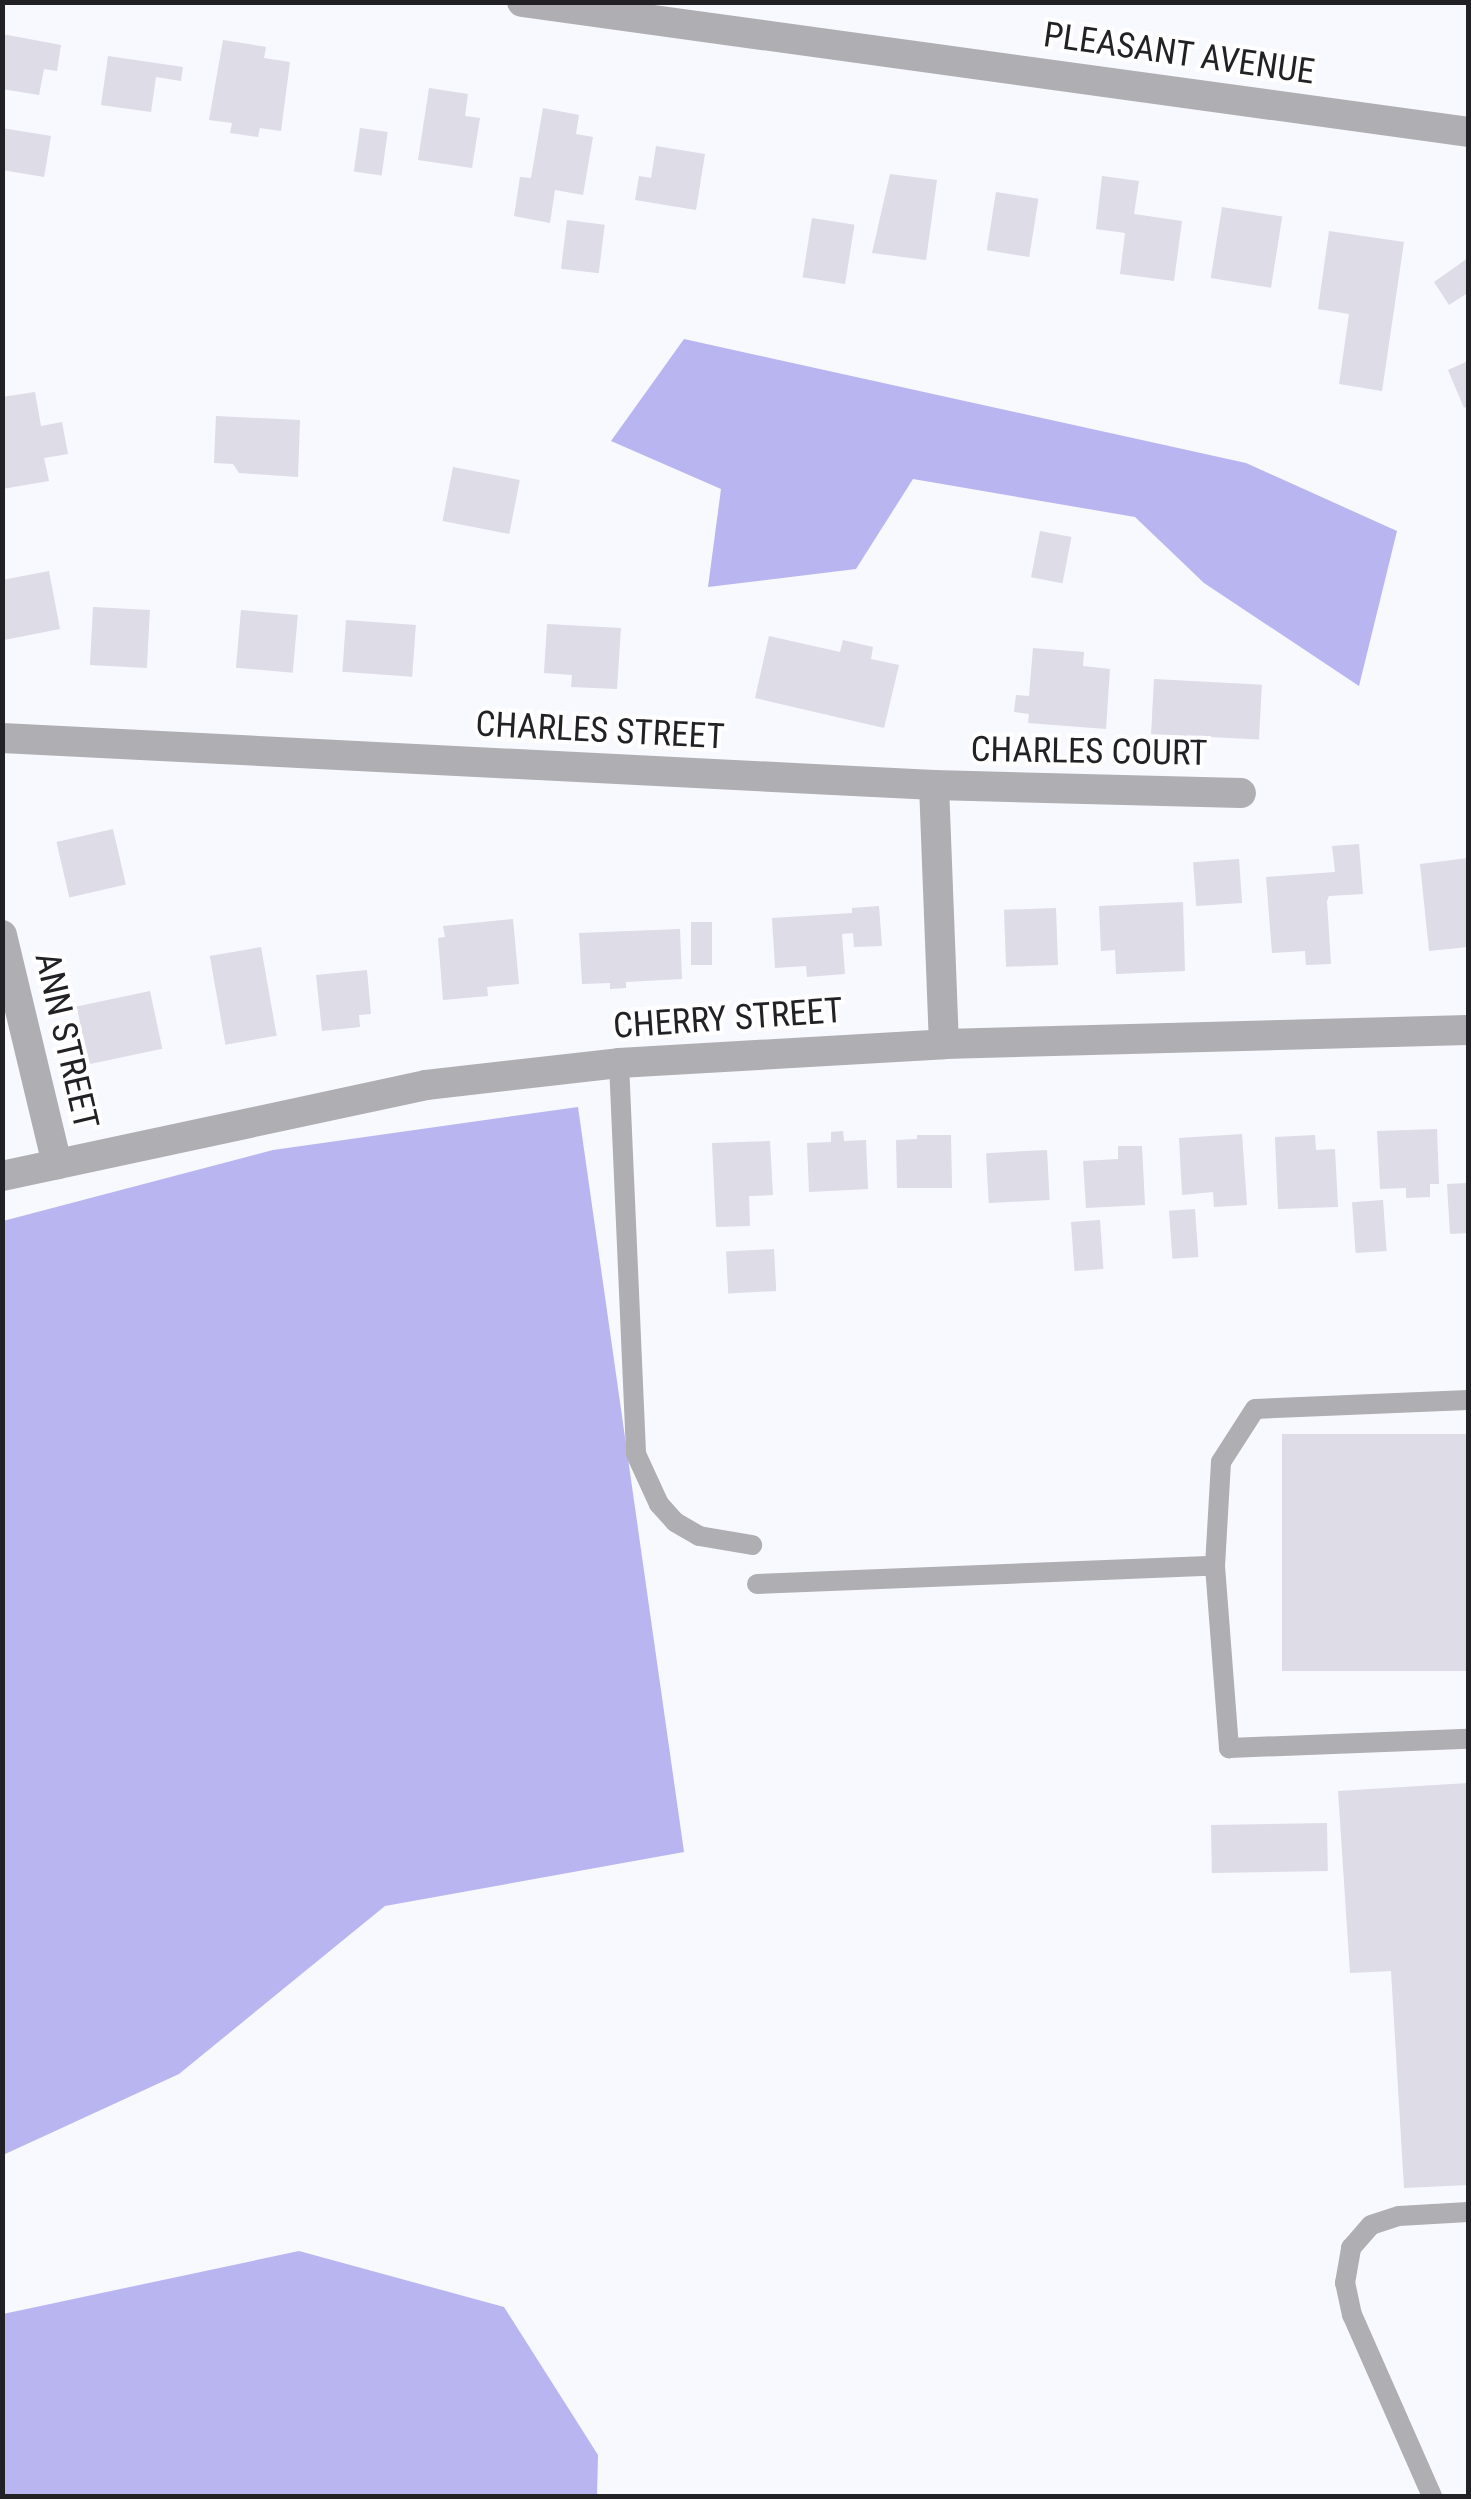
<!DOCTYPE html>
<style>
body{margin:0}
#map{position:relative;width:1471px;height:2499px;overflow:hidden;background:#f8f8ff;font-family:"Roboto Condensed",sans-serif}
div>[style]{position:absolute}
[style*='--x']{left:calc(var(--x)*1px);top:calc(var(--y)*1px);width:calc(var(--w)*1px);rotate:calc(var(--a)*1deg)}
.forest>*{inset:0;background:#b8b5f1}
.building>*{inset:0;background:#dddce7;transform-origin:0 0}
.lane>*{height:20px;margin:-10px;padding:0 10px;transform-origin:10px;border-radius:10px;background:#afaeb3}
.street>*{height:30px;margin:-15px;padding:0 15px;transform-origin:15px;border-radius:15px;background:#afaeb3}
span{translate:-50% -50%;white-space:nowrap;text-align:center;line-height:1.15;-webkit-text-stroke:8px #fff;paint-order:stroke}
.street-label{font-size:35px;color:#222226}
.frame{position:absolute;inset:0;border:5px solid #222226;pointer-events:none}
</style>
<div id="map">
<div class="forest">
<div style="clip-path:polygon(684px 339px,1246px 463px,1397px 531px,1359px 686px,1204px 583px,1135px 517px,913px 479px,856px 569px,708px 587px,721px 489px,611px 441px)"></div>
<div style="clip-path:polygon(578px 1107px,684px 1852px,385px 1906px,179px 2074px,3px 2155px,3px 1221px,273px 1150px)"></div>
<div style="clip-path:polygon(299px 2251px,504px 2307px,598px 2455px,597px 2496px,3px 2496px,3px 2314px)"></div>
</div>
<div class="building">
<div style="clip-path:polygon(2px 34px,61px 45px,57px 71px,44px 69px,39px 95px,2px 89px)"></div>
<div style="clip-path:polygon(223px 40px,266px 47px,264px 58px,290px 62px,281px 131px,260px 128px,258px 137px,230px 133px,232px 123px,209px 120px)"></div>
<div style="clip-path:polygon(108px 56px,183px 67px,181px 81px,156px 77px,151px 112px,101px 105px)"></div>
<div style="clip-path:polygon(429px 88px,468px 94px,465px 116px,480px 118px,472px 168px,418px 160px)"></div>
<div style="clip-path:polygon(543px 108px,579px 115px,576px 134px,593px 137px,583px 195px,555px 190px,550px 223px,514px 216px,520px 177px,531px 178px)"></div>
<div style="clip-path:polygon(2px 128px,51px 136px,44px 177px,2px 170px)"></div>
<div style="left:360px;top:128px;width:28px;height:44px;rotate:8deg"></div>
<div style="clip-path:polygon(656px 146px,705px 154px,696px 210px,635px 200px,639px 176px,651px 178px)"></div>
<div style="clip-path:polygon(890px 174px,937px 180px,926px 260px,872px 253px)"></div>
<div style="clip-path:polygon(1102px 176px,1139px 181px,1134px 214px,1182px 221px,1174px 281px,1120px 274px,1125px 233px,1096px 229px)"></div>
<div style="left:996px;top:192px;width:43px;height:59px;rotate:9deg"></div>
<div style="left:1222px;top:207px;width:61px;height:72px;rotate:9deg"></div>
<div style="left:812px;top:218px;width:43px;height:60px;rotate:9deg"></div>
<div style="left:567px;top:220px;width:38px;height:49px;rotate:7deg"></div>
<div style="clip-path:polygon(1329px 231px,1404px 242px,1382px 391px,1339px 384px,1349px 314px,1318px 309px)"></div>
<div style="clip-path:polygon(1468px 258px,1468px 298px,1466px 294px,1449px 305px,1434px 282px)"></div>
<div style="clip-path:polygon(1468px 361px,1468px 406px,1464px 408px,1448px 370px)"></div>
<div style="clip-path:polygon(35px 392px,41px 426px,62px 422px,68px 454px,44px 458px,49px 481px,2px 489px,2px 397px)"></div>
<div style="clip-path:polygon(216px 416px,300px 420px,298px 477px,239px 473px,233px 464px,214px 463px)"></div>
<div style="left:453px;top:467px;width:68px;height:55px;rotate:11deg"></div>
<div style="left:1040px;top:531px;width:32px;height:47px;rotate:11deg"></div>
<div style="clip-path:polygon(49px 571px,60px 629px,4px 640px,2px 580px)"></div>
<div style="left:93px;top:607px;width:57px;height:58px;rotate:3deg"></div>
<div style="left:241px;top:610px;width:57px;height:58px;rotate:5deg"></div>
<div style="left:346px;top:620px;width:70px;height:52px;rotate:4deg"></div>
<div style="clip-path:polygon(547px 624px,621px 628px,617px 689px,571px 687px,572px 675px,544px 673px)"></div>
<div style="clip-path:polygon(769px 636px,840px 652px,843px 640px,873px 647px,871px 659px,899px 665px,884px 728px,755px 698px)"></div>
<div style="clip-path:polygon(1033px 648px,1084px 652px,1083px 666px,1110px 669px,1106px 729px,1028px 723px,1029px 714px,1014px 712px,1016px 695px,1029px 696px)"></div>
<div style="left:1154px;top:679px;width:108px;height:55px;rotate:3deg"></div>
<div style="left:113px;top:829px;width:57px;height:58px;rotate:77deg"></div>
<div style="clip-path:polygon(1359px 844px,1363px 894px,1329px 896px,1327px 901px,1331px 964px,1306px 965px,1305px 951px,1272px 953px,1266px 877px,1335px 872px,1332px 846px)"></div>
<div style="clip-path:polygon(1468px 858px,1468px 947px,1429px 951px,1420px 864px)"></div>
<div style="left:1239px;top:859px;width:44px;height:46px;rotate:86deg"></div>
<div style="clip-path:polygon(1183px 902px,1185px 971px,1116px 974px,1115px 950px,1101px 951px,1099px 906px)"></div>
<div style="clip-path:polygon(879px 906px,882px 946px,854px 947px,853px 933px,842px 934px,845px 974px,807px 977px,806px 966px,775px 968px,772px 918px,852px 913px,852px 908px)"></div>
<div style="left:1056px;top:908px;width:57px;height:52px;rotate:88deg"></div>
<div style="clip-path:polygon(513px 919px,519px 984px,487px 987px,488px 996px,443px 1000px,438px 938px,445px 937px,443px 926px)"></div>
<div style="left:691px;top:922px;width:21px;height:43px"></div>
<div style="clip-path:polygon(680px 929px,682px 979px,626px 982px,626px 988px,610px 989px,610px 983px,582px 984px,579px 933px)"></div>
<div style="left:261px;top:947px;width:90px;height:52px;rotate:80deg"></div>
<div style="clip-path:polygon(367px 970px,371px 1014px,359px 1015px,360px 1027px,322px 1031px,316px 975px)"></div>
<div style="left:150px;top:991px;width:59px;height:75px;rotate:78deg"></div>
<div style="clip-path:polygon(1437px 1129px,1439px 1184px,1430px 1184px,1430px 1197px,1406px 1198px,1406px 1188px,1380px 1189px,1377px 1131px)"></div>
<div style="clip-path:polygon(843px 1131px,844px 1141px,866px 1140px,868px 1189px,809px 1192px,807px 1143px,831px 1142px,831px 1132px)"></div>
<div style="clip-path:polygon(1242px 1134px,1247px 1205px,1214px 1207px,1213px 1192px,1182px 1195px,1179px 1138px)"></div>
<div style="clip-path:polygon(917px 1135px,951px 1135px,952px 1188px,897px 1188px,896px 1140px,917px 1139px)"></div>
<div style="clip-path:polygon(1315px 1135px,1316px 1150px,1335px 1149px,1338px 1207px,1278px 1209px,1275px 1137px)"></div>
<div style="clip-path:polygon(770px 1141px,773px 1195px,749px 1196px,750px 1226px,716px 1227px,712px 1143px)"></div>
<div style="clip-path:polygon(1118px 1146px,1142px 1146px,1145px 1205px,1086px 1208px,1083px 1161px,1118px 1159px)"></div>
<div style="left:1047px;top:1150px;width:50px;height:61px;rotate:87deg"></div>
<div style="clip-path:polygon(1468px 1183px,1468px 1233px,1450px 1234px,1447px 1184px)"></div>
<div style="left:1383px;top:1200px;width:51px;height:31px;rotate:86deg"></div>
<div style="left:1195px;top:1209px;width:48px;height:26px;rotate:86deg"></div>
<div style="left:1100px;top:1220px;width:49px;height:29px;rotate:86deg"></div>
<div style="left:774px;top:1249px;width:42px;height:48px;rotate:87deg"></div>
<div style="left:1468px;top:1434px;width:237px;height:186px;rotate:90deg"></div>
<div style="clip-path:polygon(1468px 1783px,1468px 2185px,1404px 2188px,1391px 1971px,1350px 1973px,1338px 1791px)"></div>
<div style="left:1327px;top:1823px;width:48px;height:116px;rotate:89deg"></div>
</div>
<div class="lane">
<div style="--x:619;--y:1063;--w:391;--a:87.5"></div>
<div style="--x:636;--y:1454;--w:55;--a:65.3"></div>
<div style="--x:659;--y:1504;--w:24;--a:48"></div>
<div style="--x:675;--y:1522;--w:28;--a:30"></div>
<div style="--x:699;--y:1536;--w:54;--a:9.6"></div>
<div style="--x:1468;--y:1400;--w:213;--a:177.6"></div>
<div style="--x:1255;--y:1409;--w:63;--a:122.7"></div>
<div style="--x:1221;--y:1462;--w:104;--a:93.3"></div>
<div style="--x:1215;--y:1566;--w:183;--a:85.6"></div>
<div style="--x:1229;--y:1748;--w:239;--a:-2.2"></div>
<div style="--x:757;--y:1584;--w:458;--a:-2.3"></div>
<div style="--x:1432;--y:2496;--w:198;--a:-113.8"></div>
<div style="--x:1352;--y:2315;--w:33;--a:-102"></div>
<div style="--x:1345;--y:2283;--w:36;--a:-80"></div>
<div style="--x:1351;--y:2248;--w:30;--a:-49"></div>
<div style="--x:1371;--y:2225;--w:29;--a:-18"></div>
<div style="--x:1399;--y:2216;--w:69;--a:-3.3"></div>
</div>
<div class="street">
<div style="--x:522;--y:2;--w:955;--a:7.82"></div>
<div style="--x:2;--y:738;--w:933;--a:2.89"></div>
<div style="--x:934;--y:785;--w:307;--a:1.5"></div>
<div style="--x:934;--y:785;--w:259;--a:87.8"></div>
<div style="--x:2;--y:935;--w:236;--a:76.5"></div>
<div style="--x:2;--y:1176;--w:434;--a:-12.1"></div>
<div style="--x:426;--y:1085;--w:194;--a:-6.5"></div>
<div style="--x:619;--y:1063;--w:326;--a:-3.3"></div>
<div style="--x:944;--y:1044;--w:524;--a:-1.53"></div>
</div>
<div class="street-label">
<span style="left:1179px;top:54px;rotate:8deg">PLEASANT AVENUE</span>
<span style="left:600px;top:731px;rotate:3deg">CHARLES STREET</span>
<span style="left:1089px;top:752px;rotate:1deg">CHARLES COURT</span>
<span style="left:728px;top:1019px;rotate:-4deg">CHERRY STREET</span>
<span style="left:66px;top:1041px;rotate:77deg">ANN STREET</span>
</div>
<div class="frame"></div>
</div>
